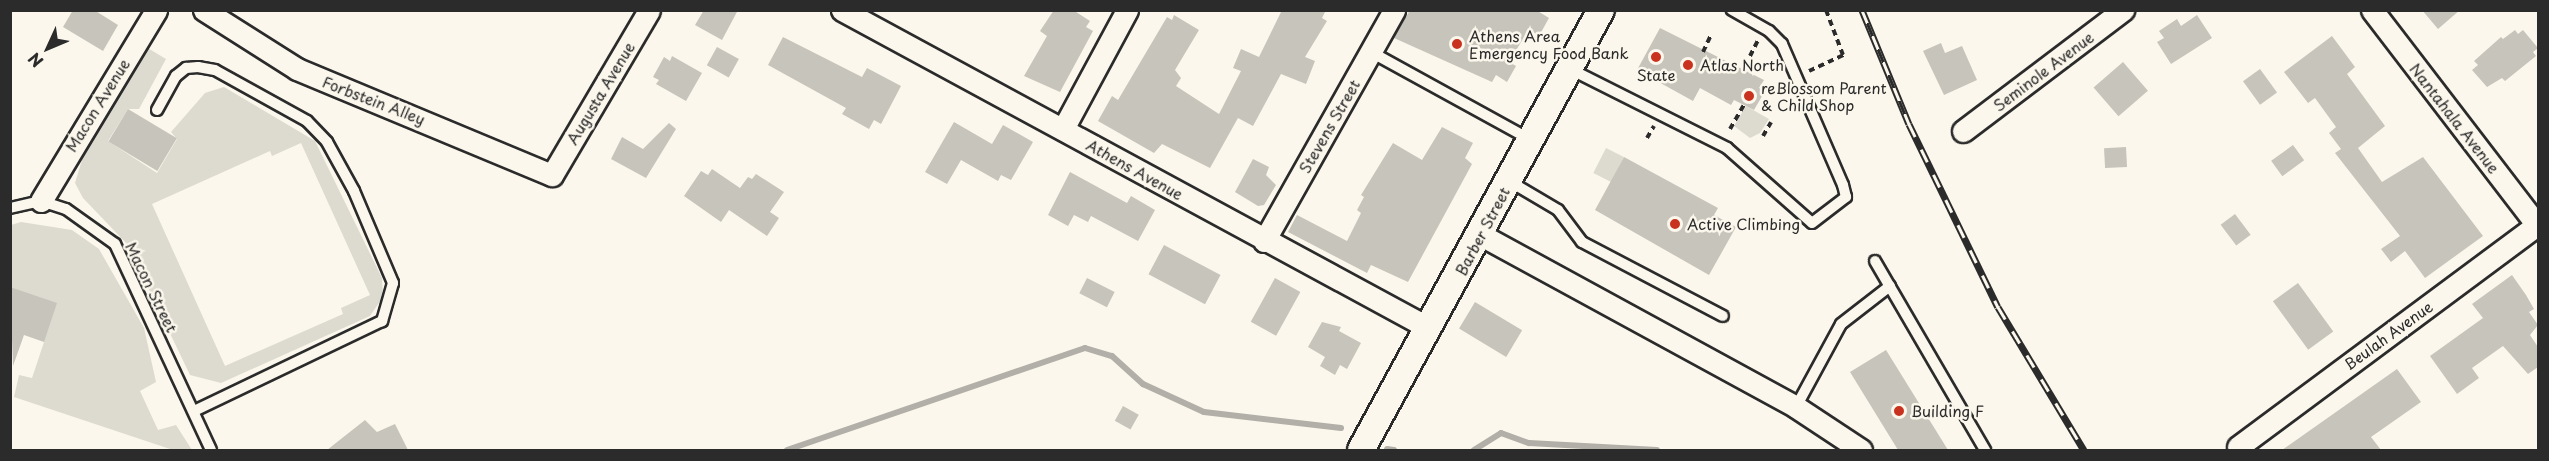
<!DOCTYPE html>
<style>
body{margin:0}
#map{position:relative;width:2549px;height:461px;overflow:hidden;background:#fbf7ec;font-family:"Playpen Sans",sans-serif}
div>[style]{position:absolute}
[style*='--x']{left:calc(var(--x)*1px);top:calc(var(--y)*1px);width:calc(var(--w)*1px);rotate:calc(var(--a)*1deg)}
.green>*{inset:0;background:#dddad0;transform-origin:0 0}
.stream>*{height:6px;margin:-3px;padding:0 3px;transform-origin:3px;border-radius:3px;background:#b1afa7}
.building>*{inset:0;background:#c7c4bc;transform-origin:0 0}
.path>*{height:4px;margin-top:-2px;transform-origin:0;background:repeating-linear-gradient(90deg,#2b2b2b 0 6px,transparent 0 10.5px)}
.roads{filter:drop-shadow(2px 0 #2b2b2b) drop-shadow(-2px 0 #2b2b2b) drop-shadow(0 2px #2b2b2b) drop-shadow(0 -2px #2b2b2b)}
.service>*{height:10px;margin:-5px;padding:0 5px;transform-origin:5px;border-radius:5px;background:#fbf7ec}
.minor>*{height:21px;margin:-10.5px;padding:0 10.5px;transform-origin:10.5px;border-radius:10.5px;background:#fbf7ec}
.tertiary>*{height:26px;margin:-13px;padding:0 13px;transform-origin:13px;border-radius:13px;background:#fbf7ec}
.rail>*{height:7px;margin-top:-3.5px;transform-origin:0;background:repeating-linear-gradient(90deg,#fbf7ec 0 14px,#2b2b2b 0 28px);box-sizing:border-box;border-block:2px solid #2b2b2b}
.dots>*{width:16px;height:16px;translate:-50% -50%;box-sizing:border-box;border:3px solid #fbf7ec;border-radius:50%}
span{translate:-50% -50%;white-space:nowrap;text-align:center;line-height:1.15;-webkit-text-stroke:5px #fbf7ec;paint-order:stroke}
.poi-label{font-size:15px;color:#2b2b2b}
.left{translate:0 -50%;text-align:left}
.street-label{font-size:15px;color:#2b2b2b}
.frame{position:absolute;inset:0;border:12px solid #2b2b2b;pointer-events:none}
.north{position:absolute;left:18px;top:18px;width:60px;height:60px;-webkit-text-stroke:4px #fbf7ec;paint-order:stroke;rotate:226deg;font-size:16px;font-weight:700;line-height:24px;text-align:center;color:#2b2b2b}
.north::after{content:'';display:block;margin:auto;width:21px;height:27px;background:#2b2b2b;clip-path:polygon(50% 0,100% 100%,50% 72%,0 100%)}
</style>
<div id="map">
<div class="green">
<div style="clip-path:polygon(evenodd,146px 47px,166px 59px,139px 109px,128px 109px,108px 141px,157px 173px,177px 139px,171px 132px,205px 93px,224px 87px,315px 141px,382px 278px,383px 297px,370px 316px,221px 383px,190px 375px,127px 244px,83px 198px,75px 183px,85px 150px,146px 47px,301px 143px,370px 295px,341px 308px,343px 314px,225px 366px,152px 204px,270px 151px,272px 156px,301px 143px)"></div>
<div style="clip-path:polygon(1746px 106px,1769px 119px,1760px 133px,1750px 138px,1734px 126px)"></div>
<div style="left:1606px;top:148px;width:20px;height:28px;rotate:27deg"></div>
<div style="clip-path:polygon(21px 222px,72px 230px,99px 249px,144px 328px,156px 382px,140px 391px,158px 430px,176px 425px,192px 450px,173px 450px,14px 397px,19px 375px,32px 378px,44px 342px,11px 287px,11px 225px)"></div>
</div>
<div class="stream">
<div style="--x:1387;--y:449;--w:7;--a:8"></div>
<div style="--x:787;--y:450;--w:315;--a:-18.9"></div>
<div style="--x:1085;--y:348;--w:28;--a:17"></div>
<div style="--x:1112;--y:356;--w:42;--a:42.1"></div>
<div style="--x:1143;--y:384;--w:67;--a:24.7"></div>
<div style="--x:1204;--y:412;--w:138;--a:6.7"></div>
<div style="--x:1474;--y:450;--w:32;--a:-32"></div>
<div style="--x:1501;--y:433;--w:30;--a:20"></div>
<div style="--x:1529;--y:443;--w:128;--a:3.1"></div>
</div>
<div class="building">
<div style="clip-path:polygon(73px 10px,94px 10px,118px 25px,103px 51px,63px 27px)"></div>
<div style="clip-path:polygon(704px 10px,738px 10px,722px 40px,695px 25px)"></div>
<div style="clip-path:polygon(1054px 10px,1073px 10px,1090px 21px,1086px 27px,1093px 31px,1060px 92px,1024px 76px,1047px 36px,1040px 31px)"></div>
<div style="clip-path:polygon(1282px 10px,1326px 10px,1322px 18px,1327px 21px,1305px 57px,1315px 61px,1306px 84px,1281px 74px,1253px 126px,1238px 118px,1210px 168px,1162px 144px,1154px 153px,1098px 121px,1112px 96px,1118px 100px,1167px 17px,1172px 20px,1174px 15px,1199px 30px,1175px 70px,1181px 78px,1176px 86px,1219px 114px,1241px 71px,1233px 68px,1241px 49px,1259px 57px)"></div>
<div style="clip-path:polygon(1410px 10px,1536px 10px,1549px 18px,1539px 36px,1529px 29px,1509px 62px,1516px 66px,1507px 82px,1496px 75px,1492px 82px,1394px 38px)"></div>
<div style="clip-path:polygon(2422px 10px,2460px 10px,2438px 29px)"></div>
<div style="clip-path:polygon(2197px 15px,2212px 38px,2171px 64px,2157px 42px,2164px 38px,2159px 31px,2177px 19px,2181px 26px)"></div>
<div style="clip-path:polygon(1660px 28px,1764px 80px,1759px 88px,1765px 91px,1754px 110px,1734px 100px,1731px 105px,1700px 88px,1693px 101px,1637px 70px)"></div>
<div style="clip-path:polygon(2515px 30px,2518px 34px,2523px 30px,2538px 48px,2533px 52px,2536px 56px,2505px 81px,2502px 78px,2487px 87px,2472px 70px,2478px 65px,2474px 61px,2501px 37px,2503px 39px)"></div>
<div style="clip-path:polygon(2332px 36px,2355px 67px,2347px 74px,2385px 126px,2358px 148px,2382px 182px,2423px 157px,2483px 236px,2425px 278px,2405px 251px,2391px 262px,2381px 249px,2400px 236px,2335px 153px,2341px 149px,2329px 133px,2336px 127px,2315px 98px,2308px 103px,2284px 72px)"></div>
<div style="clip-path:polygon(783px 37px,862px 77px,867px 68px,901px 86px,881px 124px,874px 120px,869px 129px,842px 114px,846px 108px,768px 65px)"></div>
<div style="clip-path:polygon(1941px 43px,1945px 53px,1962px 46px,1977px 80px,1944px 95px,1923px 51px)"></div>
<div style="left:717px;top:47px;width:25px;height:21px;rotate:29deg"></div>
<div style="clip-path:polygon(672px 56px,702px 73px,686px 101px,656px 84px,659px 80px,653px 77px,664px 57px,670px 61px)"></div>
<div style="left:2123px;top:62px;width:38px;height:39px;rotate:49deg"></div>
<div style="left:2260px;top:69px;width:29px;height:21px;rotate:54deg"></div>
<div style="left:128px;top:109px;width:57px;height:38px;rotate:31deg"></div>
<div style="clip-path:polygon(954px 122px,992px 144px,1003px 125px,1033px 142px,1011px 180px,1001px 175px,998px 181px,961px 160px,947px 184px,925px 172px)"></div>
<div style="clip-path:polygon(669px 123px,676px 129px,646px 178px,611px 159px,622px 137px,643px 149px)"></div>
<div style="clip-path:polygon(1442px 127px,1473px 143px,1465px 158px,1472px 164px,1408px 282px,1371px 265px,1367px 273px,1288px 232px,1297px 215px,1347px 241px,1361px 213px,1357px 210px,1364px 197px,1361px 195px,1393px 143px,1422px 160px)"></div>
<div style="left:2293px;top:145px;width:19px;height:27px;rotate:54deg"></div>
<div style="left:2126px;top:147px;width:20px;height:22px;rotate:87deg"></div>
<div style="clip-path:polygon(1624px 157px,1718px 208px,1714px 215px,1736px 227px,1709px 275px,1595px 210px)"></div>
<div style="clip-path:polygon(1253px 159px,1269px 167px,1266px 175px,1276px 185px,1264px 205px,1258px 206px,1235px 192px)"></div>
<div style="clip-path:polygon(712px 169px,740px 188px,748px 177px,752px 179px,756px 174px,784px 192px,770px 212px,779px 218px,767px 236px,729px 210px,721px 222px,684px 196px,701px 171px,708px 175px)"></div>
<div style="clip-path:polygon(1070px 172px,1127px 203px,1131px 196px,1155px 210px,1138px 241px,1091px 216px,1088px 222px,1074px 215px,1068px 226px,1048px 215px)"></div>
<div style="left:2235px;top:214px;width:26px;height:18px;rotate:53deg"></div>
<div style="left:1164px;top:245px;width:64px;height:33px;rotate:28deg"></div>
<div style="clip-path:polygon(2512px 275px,2526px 295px,2534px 309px,2529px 312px,2538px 325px,2530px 335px,2538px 347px,2538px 367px,2528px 374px,2503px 346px,2472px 368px,2479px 378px,2457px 394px,2430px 356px,2483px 318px,2472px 304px)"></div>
<div style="left:1087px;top:278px;width:31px;height:17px;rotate:27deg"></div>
<div style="left:1275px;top:278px;width:29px;height:50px;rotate:29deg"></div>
<div style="left:2298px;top:283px;width:60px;height:31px;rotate:54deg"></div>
<div style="clip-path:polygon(10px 287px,57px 303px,44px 342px,24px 335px,13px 366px)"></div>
<div style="left:1475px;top:302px;width:55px;height:31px;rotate:31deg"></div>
<div style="clip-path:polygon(1322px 322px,1341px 327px,1339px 331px,1361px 343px,1347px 369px,1340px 365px,1335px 375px,1320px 366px,1325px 357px,1308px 347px)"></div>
<div style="clip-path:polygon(1886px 350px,1948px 450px,1898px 450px,1850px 372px)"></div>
<div style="clip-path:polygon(2397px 369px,2421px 402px,2371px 437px,2381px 450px,2282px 450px)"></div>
<div style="left:1123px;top:406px;width:18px;height:17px;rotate:29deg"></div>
<div style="clip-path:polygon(365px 420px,377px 432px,395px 424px,408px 450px,327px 450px)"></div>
</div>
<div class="path">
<div style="--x:1703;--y:52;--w:17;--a:-65"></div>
<div style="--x:1750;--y:56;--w:18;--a:-63"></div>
<div style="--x:1809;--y:71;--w:38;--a:-25"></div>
<div style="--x:1843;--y:55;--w:48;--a:-110.7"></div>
<div style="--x:1730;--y:129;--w:28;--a:-60"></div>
<div style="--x:1763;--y:136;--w:16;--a:-60"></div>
<div style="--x:1647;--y:138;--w:14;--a:-60"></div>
</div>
<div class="roads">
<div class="service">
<div style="--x:1371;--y:52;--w:183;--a:28.8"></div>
<div style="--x:1570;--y:69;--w:176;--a:26.7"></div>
<div style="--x:1727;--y:148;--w:113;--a:41.4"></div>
<div style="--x:1812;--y:223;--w:43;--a:-37.4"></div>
<div style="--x:1846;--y:197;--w:12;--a:-104"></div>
<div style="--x:1843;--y:185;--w:154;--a:-113.4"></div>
<div style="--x:1782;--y:44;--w:18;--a:-135"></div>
<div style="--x:1769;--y:31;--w:43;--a:-150.4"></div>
<div style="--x:157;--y:110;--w:39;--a:-61"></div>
<div style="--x:176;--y:76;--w:13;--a:-39"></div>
<div style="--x:186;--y:68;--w:12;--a:-5"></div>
<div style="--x:198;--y:67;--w:17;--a:10"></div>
<div style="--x:215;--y:70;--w:105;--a:29"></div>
<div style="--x:307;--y:121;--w:29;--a:46"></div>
<div style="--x:327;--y:142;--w:56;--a:61.1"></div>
<div style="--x:354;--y:191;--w:100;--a:67"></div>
<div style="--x:393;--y:283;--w:40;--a:106"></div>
<div style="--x:382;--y:321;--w:208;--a:154.4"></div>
<div style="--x:1509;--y:181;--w:57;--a:30.6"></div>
<div style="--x:1558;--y:210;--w:40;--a:53"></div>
<div style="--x:1582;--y:242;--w:159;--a:27.7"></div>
<div style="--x:10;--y:208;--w:32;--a:-13"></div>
<div style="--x:41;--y:201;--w:26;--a:18"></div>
<div style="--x:66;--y:209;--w:60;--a:35.5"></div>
<div style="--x:115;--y:244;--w:227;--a:65"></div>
<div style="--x:1875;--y:261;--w:219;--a:59.8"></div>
<div style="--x:1796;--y:407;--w:94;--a:-61.5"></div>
<div style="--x:1841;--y:324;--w:62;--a:-37.8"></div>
</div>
<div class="minor">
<div style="--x:204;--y:10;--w:110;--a:32.4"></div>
<div style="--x:297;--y:69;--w:276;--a:22.6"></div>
<div style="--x:552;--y:175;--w:191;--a:-59.5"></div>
<div style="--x:842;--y:10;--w:668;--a:28.45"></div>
<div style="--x:2372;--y:10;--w:272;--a:52.5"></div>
<div style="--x:1063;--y:129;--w:135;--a:-61.7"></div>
<div style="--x:1963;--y:131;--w:201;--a:-37.1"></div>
<div style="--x:41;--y:201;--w:223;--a:-58.9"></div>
<div style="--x:1481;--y:235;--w:359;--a:28.6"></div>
<div style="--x:1796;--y:407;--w:78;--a:33.5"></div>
<div style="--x:1264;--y:241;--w:265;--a:-60.6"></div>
<div style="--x:2238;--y:447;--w:374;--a:-36.6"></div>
</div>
<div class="tertiary">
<div style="--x:1361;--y:450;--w:501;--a:-61.39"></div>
</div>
</div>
<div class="rail">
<div style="--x:1862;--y:10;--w:123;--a:67.6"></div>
<div style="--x:1909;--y:124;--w:203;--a:64.1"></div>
<div style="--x:1998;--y:307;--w:167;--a:59"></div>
</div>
<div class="dots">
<div style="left:1457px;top:44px;background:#c8321e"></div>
<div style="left:1656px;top:57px;background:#c8321e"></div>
<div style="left:1688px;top:65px;background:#c8321e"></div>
<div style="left:1749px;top:96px;background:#c8321e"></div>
<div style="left:1675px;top:224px;background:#c8321e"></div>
<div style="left:1899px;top:411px;background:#c8321e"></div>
</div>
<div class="poi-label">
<span class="left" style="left:1469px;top:44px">Athens Area<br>Emergency Food Bank</span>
<span class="left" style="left:1700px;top:65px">Atlas North</span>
<span style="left:1656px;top:75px">State</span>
<span class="left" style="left:1761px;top:96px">reBlossom Parent<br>&amp; Child Shop</span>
<span class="left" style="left:1687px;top:224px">Active Climbing</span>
<span class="left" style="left:1911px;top:411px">Building F</span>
</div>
<div class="street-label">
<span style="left:2043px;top:71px;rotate:-37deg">Seminole Avenue</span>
<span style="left:600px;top:93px;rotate:-59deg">Augusta Avenue</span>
<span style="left:374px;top:100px;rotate:21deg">Forbstein Alley</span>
<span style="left:97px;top:105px;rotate:-58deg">Macon Avenue</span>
<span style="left:2455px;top:118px;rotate:52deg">Nantahala Avenue</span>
<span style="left:1329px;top:126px;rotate:-60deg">Stevens Street</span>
<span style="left:1135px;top:169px;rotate:29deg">Athens Avenue</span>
<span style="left:1482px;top:231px;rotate:-62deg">Barber Street</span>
<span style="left:152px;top:287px;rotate:64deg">Macon Street</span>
<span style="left:2388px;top:335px;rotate:-36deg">Beulah Avenue</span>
</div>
<div class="frame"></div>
<div class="north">N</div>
</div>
